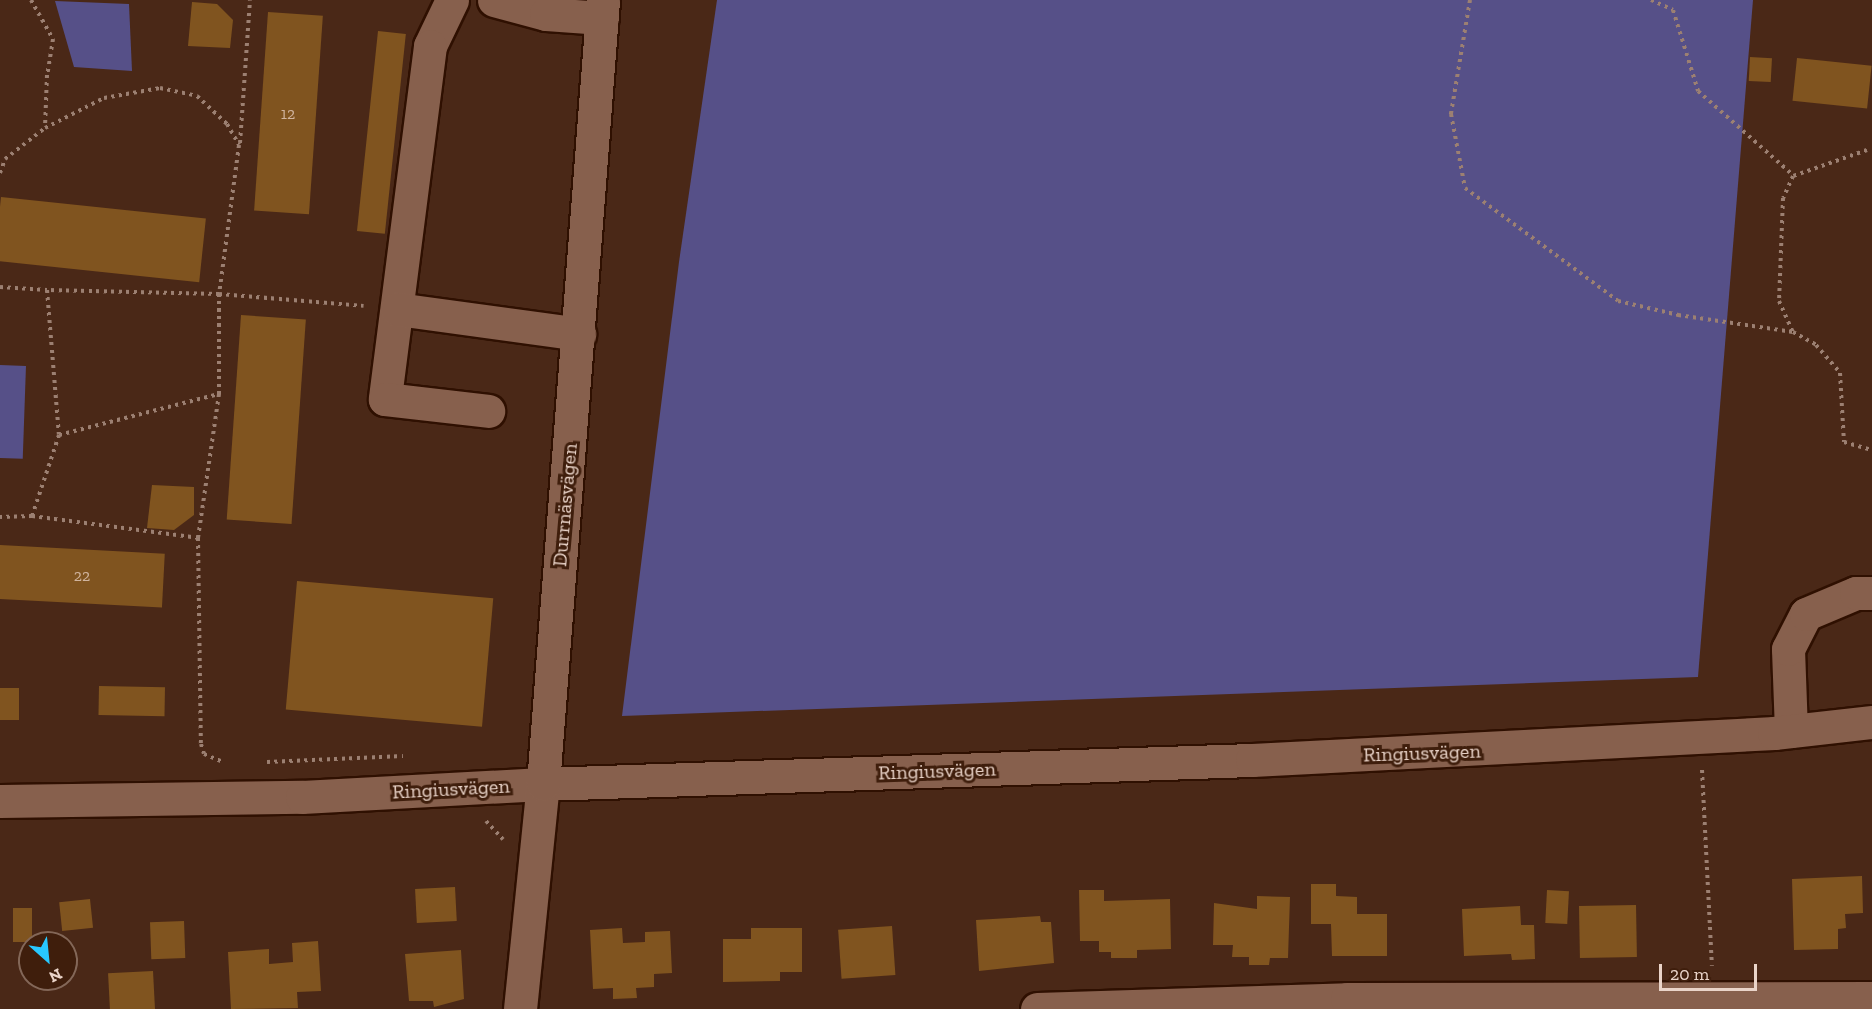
<!DOCTYPE html>
<meta charset="utf-8">
<style>
body{margin:0}
#map{position:relative;width:1872px;height:1009px;overflow:hidden;background:#4a2817;font-family:"Zilla Slab",serif}
div>[style]{position:absolute}
[style*='--x']{left:calc(var(--x)*1px);top:calc(var(--y)*1px);width:calc(var(--w)*1px);rotate:calc(var(--a)*1deg)}
.green>*{inset:0;background:#565088;transform-origin:0 0}
.building>*{inset:0;background:#80541f;transform-origin:0 0}
.path>*{height:4px;margin-top:-2px;transform-origin:0;background:repeating-linear-gradient(90deg,#9c8072 0 3px,transparent 0 7.5px)}
.roads{filter:drop-shadow(2px 0 #2f1001) drop-shadow(-2px 0 #2f1001) drop-shadow(0 2px #2f1001) drop-shadow(0 -2px #2f1001)}
.minor>*{height:33px;margin:-16.5px;padding:0 16.5px;transform-origin:16.5px;border-radius:16.5px;background:#87604d}
span{translate:-50% -50%;white-space:nowrap;text-align:center;line-height:1.15;-webkit-text-stroke:6px #3f1e0c;paint-order:stroke}
.number-label{font-size:16px;color:#d0b49e}
.number-label span{-webkit-text-stroke-width:0}
.street-label{font-size:20px;color:#ead4c9}
.north{position:absolute;left:18px;top:931px;width:60px;height:60px;box-sizing:border-box;background:#3f1e0c;border:2px solid #836758;border-radius:50%;rotate:153deg;font-size:16px;font-weight:700;line-height:24px;text-align:center;color:#ead4c9}
.north::after{content:'';display:block;margin:auto;width:21px;height:27px;background:#28c8ff;clip-path:polygon(50% 0,100% 100%,50% 72%,0 100%)}
.scale{position:absolute;left:1659px;top:964px;width:98px;height:27px;box-sizing:border-box;border:3px solid #ead4c9;border-top:0;padding-left:8px;font-size:18px;line-height:21px;white-space:nowrap;color:#ead4c9;-webkit-text-stroke:4px #3f1e0c;paint-order:stroke}
</style>
<div id="map">
<div class="green">
<div style="clip-path:polygon(717px 0,1753px 0,1698px 677px,622px 716px,679px 262px)"></div>
<div style="clip-path:polygon(55px 1px,129px 4px,132px 71px,74px 67px)"></div>
<div style="left:0;top:365px;width:26px;height:93px;rotate:2deg"></div>
</div>
<div class="building">
<div style="clip-path:polygon(192px 2px,217px 4px,233px 20px,230px 48px,188px 46px)"></div>
<div style="left:268px;top:12px;width:55px;height:199px;rotate:4deg"></div>
<div style="left:378px;top:31px;width:28px;height:201px;rotate:6deg"></div>
<div style="left:1750px;top:57px;width:22px;height:24px;rotate:3deg"></div>
<div style="left:1797px;top:58px;width:75px;height:43px;rotate:6deg"></div>
<div style="left:1px;top:197px;width:206px;height:64px;rotate:6deg"></div>
<div style="left:241px;top:315px;width:65px;height:205px;rotate:4deg"></div>
<div style="clip-path:polygon(152px 485px,194px 487px,194px 515px,174px 530px,147px 528px)"></div>
<div style="left:0;top:545px;width:165px;height:54px;rotate:3deg"></div>
<div style="left:297px;top:581px;width:197px;height:129px;rotate:5deg"></div>
<div style="left:99px;top:686px;width:66px;height:29px;rotate:1deg"></div>
<div style="left:0;top:688px;width:19px;height:32px"></div>
<div style="clip-path:polygon(1862px 876px,1863px 913px,1845px 914px,1846px 928px,1838px 929px,1838px 949px,1794px 950px,1792px 879px)"></div>
<div style="clip-path:polygon(1311px 884px,1336px 884px,1336px 896px,1357px 897px,1357px 914px,1387px 914px,1387px 956px,1332px 956px,1331px 924px,1311px 924px)"></div>
<div style="left:455px;top:887px;width:34px;height:40px;rotate:87deg"></div>
<div style="clip-path:polygon(1079px 890px,1104px 890px,1104px 901px,1170px 899px,1171px 949px,1137px 950px,1137px 958px,1111px 958px,1111px 952px,1099px 952px,1099px 941px,1080px 941px)"></div>
<div style="left:1547px;top:890px;width:22px;height:33px;rotate:3deg"></div>
<div style="clip-path:polygon(1257px 896px,1290px 897px,1288px 958px,1270px 958px,1269px 965px,1249px 965px,1249px 957px,1232px 957px,1233px 945px,1213px 945px,1214px 903px,1257px 909px)"></div>
<div style="left:90px;top:899px;width:29px;height:31px;rotate:84deg"></div>
<div style="left:1636px;top:905px;width:52px;height:57px;rotate:89deg"></div>
<div style="clip-path:polygon(1520px 906px,1521px 925px,1534px 925px,1535px 959px,1512px 960px,1511px 954px,1464px 956px,1462px 909px)"></div>
<div style="left:13px;top:908px;width:19px;height:34px"></div>
<div style="clip-path:polygon(1040px 916px,1041px 922px,1051px 922px,1054px 963px,979px 971px,976px 920px)"></div>
<div style="left:184px;top:921px;width:37px;height:34px;rotate:88deg"></div>
<div style="left:892px;top:926px;width:49px;height:54px;rotate:86deg"></div>
<div style="clip-path:polygon(622px 928px,623px 943px,645px 942px,645px 932px,670px 931px,672px 973px,654px 974px,654px 987px,636px 988px,637px 998px,613px 999px,613px 988px,593px 989px,590px 930px)"></div>
<div style="clip-path:polygon(751px 928px,802px 928px,802px 972px,780px 972px,780px 981px,723px 982px,723px 939px,751px 939px)"></div>
<div style="clip-path:polygon(318px 941px,321px 991px,297px 992px,298px 1008px,231px 1009px,228px 952px,269px 949px,269px 964px,293px 962px,292px 943px)"></div>
<div style="clip-path:polygon(461px 950px,464px 999px,434px 1007px,433px 1001px,409px 1001px,405px 954px)"></div>
<div style="left:153px;top:971px;width:38px;height:45px;rotate:87deg"></div>
</div>
<div class="path">
<div style="--x:31;--y:0;--w:45;--a:60.6"></div>
<div style="--x:53;--y:39;--w:36;--a:99"></div>
<div style="--x:47;--y:75;--w:52;--a:92.2"></div>
<div style="--x:1470;--y:0;--w:116;--a:99.5"></div>
<div style="--x:1451;--y:114;--w:75;--a:79.3"></div>
<div style="--x:1465;--y:188;--w:190;--a:36.4"></div>
<div style="--x:1618;--y:301;--w:62;--a:13.1"></div>
<div style="--x:1678;--y:315;--w:116;--a:8.4"></div>
<div style="--x:1651;--y:0;--w:24;--a:24"></div>
<div style="--x:1673;--y:10;--w:85;--a:72.8"></div>
<div style="--x:1698;--y:91;--w:127;--a:41.5"></div>
<div style="--x:240;--y:143;--w:143;--a:-86"></div>
<div style="--x:1867;--y:150;--w:78;--a:160.6"></div>
<div style="--x:1793;--y:176;--w:24;--a:114"></div>
<div style="--x:1783;--y:198;--w:103;--a:92.2"></div>
<div style="--x:1779;--y:301;--w:34;--a:66"></div>
<div style="--x:1793;--y:332;--w:26;--a:29"></div>
<div style="--x:1816;--y:345;--w:37;--a:49"></div>
<div style="--x:1840;--y:373;--w:69;--a:86.7"></div>
<div style="--x:1844;--y:442;--w:29;--a:16"></div>
<div style="--x:0;--y:173;--w:15;--a:-70"></div>
<div style="--x:5;--y:159;--w:51;--a:-37.8"></div>
<div style="--x:45;--y:128;--w:66;--a:-27"></div>
<div style="--x:104;--y:98;--w:57;--a:-10.1"></div>
<div style="--x:160;--y:88;--w:38;--a:12"></div>
<div style="--x:197;--y:96;--w:41;--a:43"></div>
<div style="--x:227;--y:124;--w:24;--a:60"></div>
<div style="--x:239;--y:145;--w:150;--a:97.6"></div>
<div style="--x:219;--y:294;--w:172;--a:-178.7"></div>
<div style="--x:0;--y:287;--w:47;--a:3.7"></div>
<div style="--x:47;--y:290;--w:145;--a:85.3"></div>
<div style="--x:59;--y:435;--w:85;--a:108.4"></div>
<div style="--x:32;--y:516;--w:32;--a:178"></div>
<div style="--x:59;--y:435;--w:165;--a:-14.4"></div>
<div style="--x:219;--y:394;--w:100;--a:-90"></div>
<div style="--x:219;--y:294;--w:145;--a:4.7"></div>
<div style="--x:32;--y:516;--w:167;--a:7.5"></div>
<div style="--x:198;--y:538;--w:146;--a:-81.7"></div>
<div style="--x:198;--y:538;--w:206;--a:89.2"></div>
<div style="--x:201;--y:744;--w:10;--a:73"></div>
<div style="--x:204;--y:754;--w:21;--a:23"></div>
<div style="--x:267;--y:762;--w:136;--a:-2.5"></div>
<div style="--x:1702;--y:770;--w:196;--a:87.1"></div>
<div style="--x:486;--y:821;--w:25;--a:47"></div>
</div>
<div class="roads">
<div class="minor">
<div style="--x:452;--y:0;--w:51;--a:115.6"></div>
<div style="--x:430;--y:46;--w:356;--a:97.3"></div>
<div style="--x:385;--y:399;--w:104;--a:6.6"></div>
<div style="--x:494;--y:0;--w:54;--a:15.1"></div>
<div style="--x:546;--y:14;--w:56;--a:4.1"></div>
<div style="--x:397;--y:309;--w:184;--a:7.8"></div>
<div style="--x:1791;--y:731;--w:82;--a:-92.1"></div>
<div style="--x:1788;--y:649;--w:39;--a:-63"></div>
<div style="--x:1806;--y:614;--w:54;--a:-22.8"></div>
<div style="--x:1856;--y:593;--w:16;--a:0"></div>
<div style="--x:0;--y:801;--w:302;--a:-0.8"></div>
<div style="--x:302;--y:797;--w:241;--a:-3.1"></div>
<div style="--x:543;--y:784;--w:709;--a:-1.94"></div>
<div style="--x:1252;--y:760;--w:523;--a:-2.96"></div>
<div style="--x:1774;--y:733;--w:99;--a:-6.4"></div>
<div style="--x:520;--y:1009;--w:226;--a:-84.2"></div>
<div style="--x:543;--y:784;--w:786;--a:-85.62"></div>
<div style="--x:1037;--y:1009;--w:310;--a:-1.8"></div>
<div style="--x:1347;--y:999;--w:525;--a:-0.11"></div>
</div>
</div>
<div class="number-label">
<span style="left:288px;top:114px">12</span>
<span style="left:82px;top:576px">22</span>
</div>
<div class="street-label">
<span style="left:565px;top:505px;rotate:-85deg">Durrnäsvägen</span>
<span style="left:1422px;top:753px;rotate:-2deg">Ringiusvägen</span>
<span style="left:937px;top:771px;rotate:-2deg">Ringiusvägen</span>
<span style="left:451px;top:789px;rotate:-3deg">Ringiusvägen</span>
</div>
<div class="north">N</div>
<div class="scale">20 m</div>
</div>
